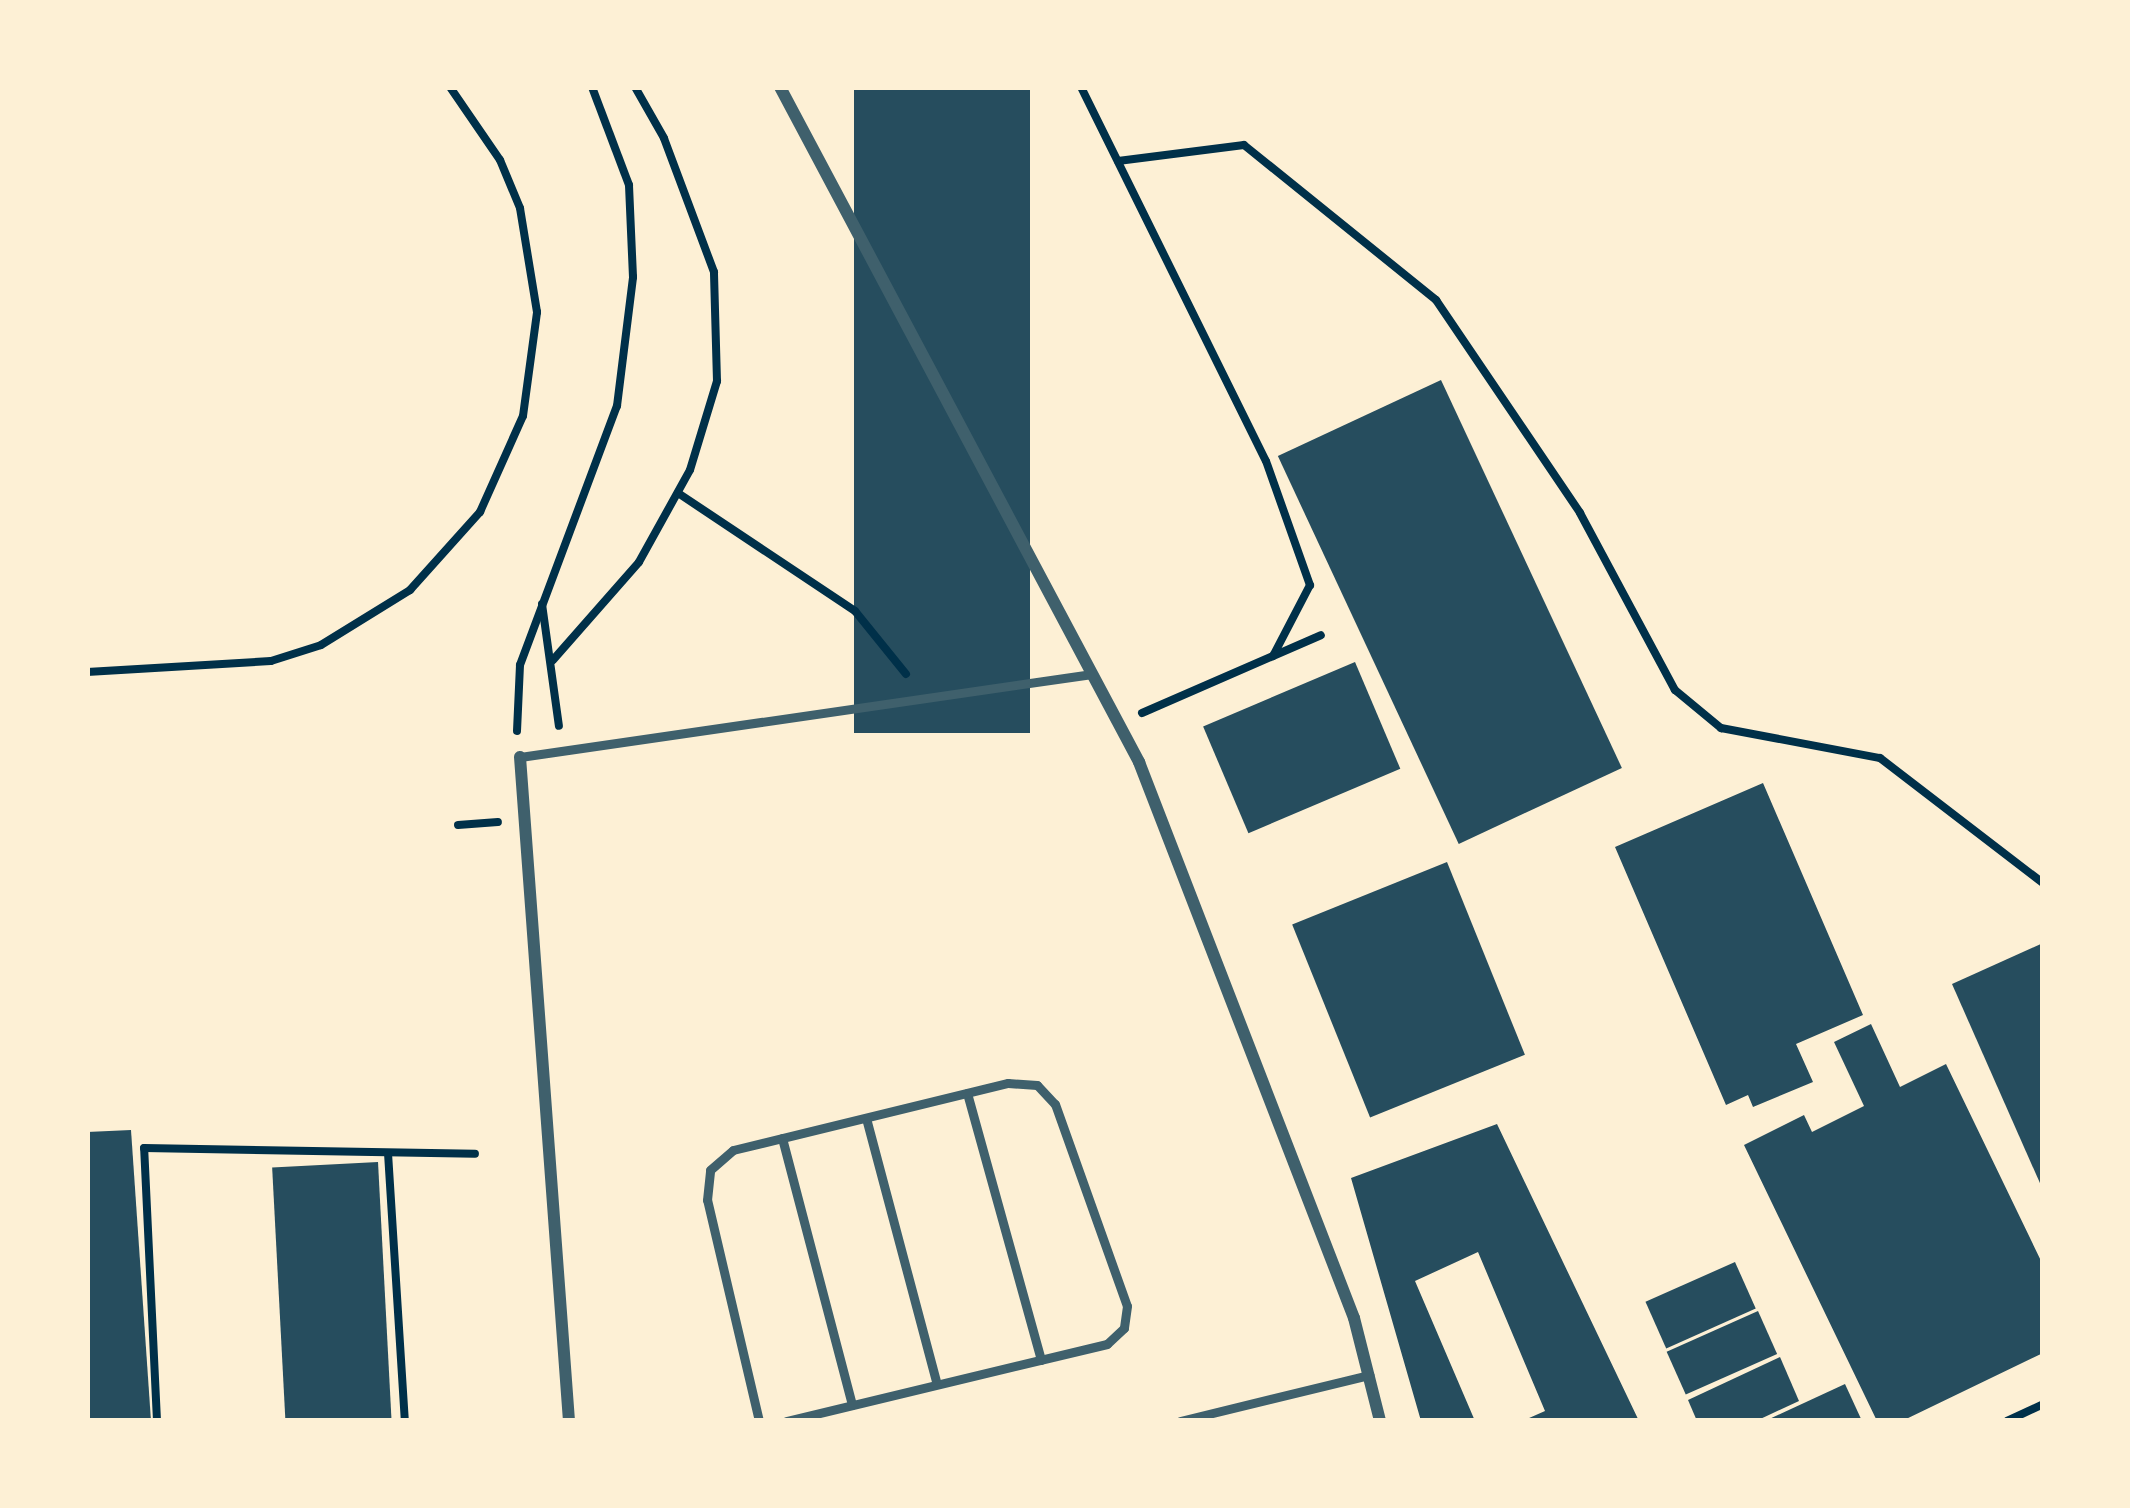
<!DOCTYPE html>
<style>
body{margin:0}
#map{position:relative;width:2130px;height:1508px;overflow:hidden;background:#fdf0d5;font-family:"PT Sans Narrow",sans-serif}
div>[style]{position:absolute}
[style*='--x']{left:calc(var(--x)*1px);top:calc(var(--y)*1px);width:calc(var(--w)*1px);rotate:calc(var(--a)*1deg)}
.building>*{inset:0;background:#264d5e;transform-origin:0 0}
.path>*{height:8px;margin:-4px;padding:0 4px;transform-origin:4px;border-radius:4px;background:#003049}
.service>*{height:9px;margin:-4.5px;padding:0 4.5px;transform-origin:4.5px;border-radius:4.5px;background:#3f606c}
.minor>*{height:12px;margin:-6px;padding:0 6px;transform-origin:6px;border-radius:6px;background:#3f606c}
span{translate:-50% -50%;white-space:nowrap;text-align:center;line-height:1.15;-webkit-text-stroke:9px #fdf0d5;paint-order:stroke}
.frame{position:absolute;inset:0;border:90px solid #fdf0d5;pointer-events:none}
</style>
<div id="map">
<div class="building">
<div style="left:854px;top:87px;width:176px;height:646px"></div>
<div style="left:1441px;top:380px;width:428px;height:180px;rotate:65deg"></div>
<div style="left:1355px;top:662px;width:116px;height:165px;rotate:67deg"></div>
<div style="clip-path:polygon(1763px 783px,1863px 1015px,1796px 1044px,1813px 1082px,1753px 1107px,1748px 1095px,1726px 1105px,1615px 847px)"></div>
<div style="left:1447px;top:862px;width:208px;height:167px;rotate:68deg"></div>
<div style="clip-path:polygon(2043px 943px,2043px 1190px,1952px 984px)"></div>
<div style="clip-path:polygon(1871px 1024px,1900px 1087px,1946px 1064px,2043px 1265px,2043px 1353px,1902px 1421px,1877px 1421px,1744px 1145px,1804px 1115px,1812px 1132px,1864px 1106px,1834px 1042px)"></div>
<div style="clip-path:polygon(1497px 1124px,1639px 1421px,1522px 1421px,1545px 1411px,1478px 1252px,1415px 1281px,1475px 1421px,1421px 1421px,1351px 1178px)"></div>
<div style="clip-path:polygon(131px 1130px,151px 1421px,87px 1421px,87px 1132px)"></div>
<div style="left:378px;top:1162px;width:259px;height:106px;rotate:87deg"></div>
<div style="left:1735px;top:1262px;width:51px;height:98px;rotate:66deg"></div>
<div style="left:1758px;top:1311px;width:47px;height:100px;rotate:66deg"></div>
<div style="clip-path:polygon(1780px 1357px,1799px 1401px,1756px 1421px,1697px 1421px,1688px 1400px)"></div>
<div style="clip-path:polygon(1845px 1384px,1862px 1421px,1765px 1421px)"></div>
</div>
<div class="path">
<div style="--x:1081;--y:87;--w:417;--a:63.7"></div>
<div style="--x:1266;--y:461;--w:132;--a:70.5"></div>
<div style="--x:1310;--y:585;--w:80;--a:117.5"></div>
<div style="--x:1118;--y:161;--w:127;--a:-7.2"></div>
<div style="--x:1244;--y:145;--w:247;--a:38.9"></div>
<div style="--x:1436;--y:300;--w:257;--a:55.9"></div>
<div style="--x:1580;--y:513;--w:201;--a:61.8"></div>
<div style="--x:1675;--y:690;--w:60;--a:39.6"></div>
<div style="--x:1721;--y:728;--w:162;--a:10.7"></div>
<div style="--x:1880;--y:758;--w:205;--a:37.5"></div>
<div style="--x:678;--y:493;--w:213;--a:33.7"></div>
<div style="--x:855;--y:611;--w:81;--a:51"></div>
<div style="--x:542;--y:604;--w:123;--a:82.1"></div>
<div style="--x:553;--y:660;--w:130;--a:-48.7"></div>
<div style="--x:639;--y:562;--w:105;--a:-61"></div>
<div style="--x:690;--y:470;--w:93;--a:-73.1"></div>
<div style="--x:717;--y:381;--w:109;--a:-91.6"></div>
<div style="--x:714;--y:272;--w:143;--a:-110.5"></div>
<div style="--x:664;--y:138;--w:59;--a:-119.6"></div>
<div style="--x:87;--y:672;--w:184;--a:-3.4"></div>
<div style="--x:271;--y:661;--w:52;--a:-17.7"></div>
<div style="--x:321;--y:645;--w:105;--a:-31.7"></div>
<div style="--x:410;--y:590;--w:105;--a:-48.1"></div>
<div style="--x:480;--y:512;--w:105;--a:-65.9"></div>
<div style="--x:523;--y:416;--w:105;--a:-82.3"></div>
<div style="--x:537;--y:312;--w:105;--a:-99.3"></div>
<div style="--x:520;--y:208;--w:52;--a:-112.6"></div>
<div style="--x:500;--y:160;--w:88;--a:-124.4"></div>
<div style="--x:1142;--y:713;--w:195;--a:-23.5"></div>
<div style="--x:517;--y:731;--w:66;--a:-87.4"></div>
<div style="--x:520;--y:665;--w:277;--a:-69.5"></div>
<div style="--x:617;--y:406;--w:130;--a:-82.9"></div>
<div style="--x:633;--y:277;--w:92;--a:-92.5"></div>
<div style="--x:629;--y:185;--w:105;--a:-110.7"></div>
<div style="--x:458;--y:825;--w:40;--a:-4.3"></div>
<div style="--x:388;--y:1153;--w:269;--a:86.4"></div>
<div style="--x:157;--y:1421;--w:273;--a:-92.7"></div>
<div style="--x:144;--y:1148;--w:331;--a:1"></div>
<div style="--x:2007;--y:1421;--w:40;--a:-25"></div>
</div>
<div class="service">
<div style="--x:520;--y:757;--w:578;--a:-8.26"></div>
<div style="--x:967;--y:1093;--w:277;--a:74.5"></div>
<div style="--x:866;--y:1118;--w:275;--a:75.1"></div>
<div style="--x:782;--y:1138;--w:276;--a:75.3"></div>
<div style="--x:759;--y:1421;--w:227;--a:-103.2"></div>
<div style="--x:707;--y:1200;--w:30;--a:-84"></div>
<div style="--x:710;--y:1170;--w:30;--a:-41"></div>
<div style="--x:733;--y:1150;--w:283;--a:-13.7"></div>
<div style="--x:1008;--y:1083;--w:29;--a:4"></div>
<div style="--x:1037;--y:1085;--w:26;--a:47"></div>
<div style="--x:1055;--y:1104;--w:214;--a:70.4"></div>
<div style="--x:1127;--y:1306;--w:22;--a:98"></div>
<div style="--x:1124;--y:1328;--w:23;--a:137"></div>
<div style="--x:1107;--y:1344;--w:330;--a:166.5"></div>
<div style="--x:1180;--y:1421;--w:195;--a:-13.7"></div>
</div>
<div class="minor">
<div style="--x:780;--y:87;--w:765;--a:61.99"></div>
<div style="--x:1139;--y:762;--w:596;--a:68.86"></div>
<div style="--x:1354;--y:1318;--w:106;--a:75.8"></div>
<div style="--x:520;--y:757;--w:666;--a:85.78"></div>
</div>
<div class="frame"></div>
</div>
